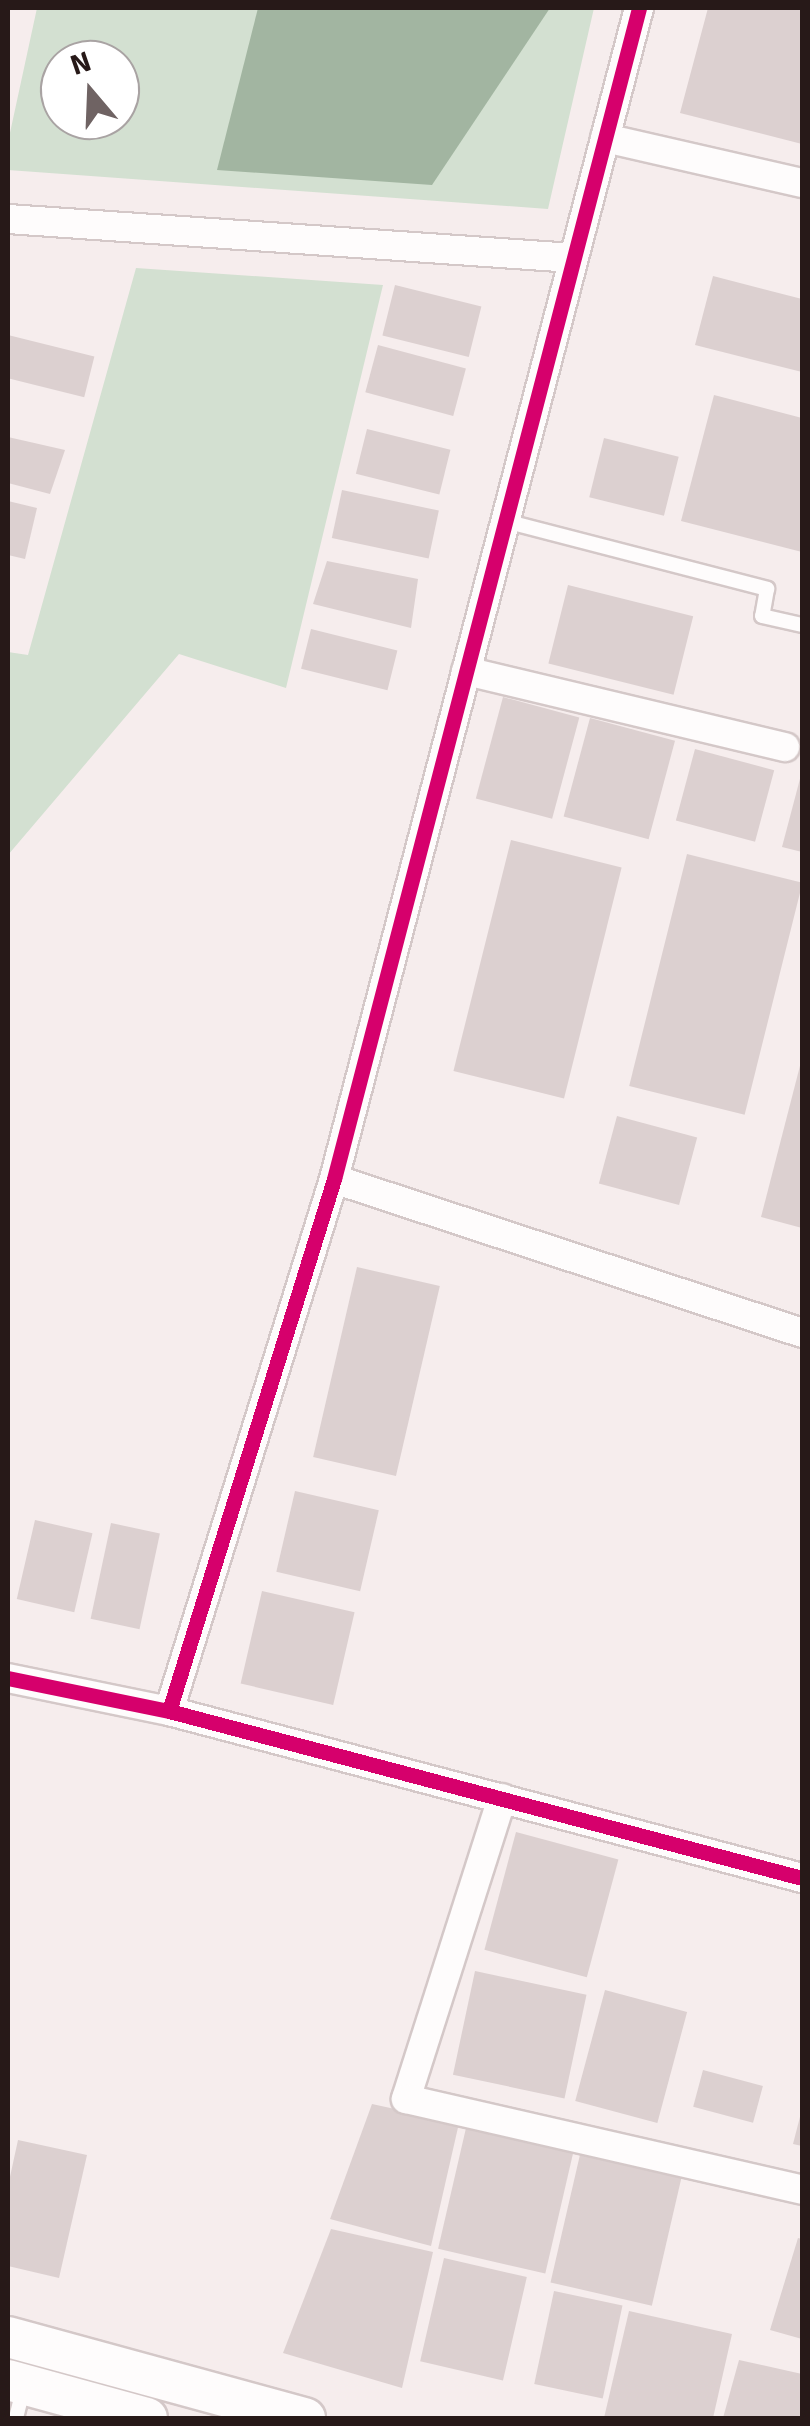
<!DOCTYPE html>
<style>
body{margin:0}
#map{position:relative;width:810px;height:2426px;overflow:hidden;background:#f6eded;font-family:Signika,sans-serif}
div>[style]{position:absolute}
[style*='--x']{left:calc(var(--x)*1px);top:calc(var(--y)*1px);width:calc(var(--w)*1px);rotate:calc(var(--a)*1deg)}
.green>*{inset:0;background:#d3e0d1}
.water>*{inset:0;background:#a2b5a1}
.building>*{inset:0;background:#dcd0d0;transform-origin:0 0}
.roads{filter:drop-shadow(2px 0 #d4c8c8) drop-shadow(-2px 0 #d4c8c8) drop-shadow(0 2px #d4c8c8) drop-shadow(0 -2px #d4c8c8)}
.lane>*{height:14px;margin:-7px;padding:0 7px;transform-origin:7px;border-radius:7px;background:#fefcfc}
.street>*{height:28px;margin:-14px;padding:0 14px;transform-origin:14px;border-radius:14px;background:#fefcfc}
.secondary>*{height:40px;margin:-20px;padding:0 20px;transform-origin:20px;border-radius:20px;background:#fefcfc}
.cycleway>*{height:15px;margin:-7.5px;padding:0 7.5px;transform-origin:7.5px;border-radius:7.5px;background:#d6006c}
span{translate:-50% -50%;white-space:nowrap;text-align:center;line-height:1.15;-webkit-text-stroke:10px #fff;paint-order:stroke}
.frame{position:absolute;inset:0;border:10px solid #271918;pointer-events:none}
.north{position:absolute;left:40px;top:40px;width:100px;height:100px;box-sizing:border-box;background:#fff;border:2px solid #a9a3a3;border-radius:50%;rotate:341deg;font-size:28px;font-weight:700;line-height:40px;text-align:center;color:#271918}
.north::after{content:'';display:block;margin:auto;width:35px;height:45px;background:#6f6363;clip-path:polygon(50% 0,100% 100%,50% 72%,0 100%)}
</style>
<div id="map">
<div class="green">
<div style="clip-path:polygon(evenodd,37px 8px,594px 8px,548px 209px,8px 170px,8px 142px,37px 8px,60px 60px,120px 60px,120px 120px,60px 120px,60px 60px)"></div>
<div style="clip-path:polygon(136px 268px,383px 285px,286px 688px,179px 654px,8px 855px,8px 652px,28px 655px)"></div>
</div>
<div class="water">
<div style="clip-path:polygon(258px 8px,550px 8px,432px 185px,217px 170px)"></div>
</div>
<div class="building">
<div style="clip-path:polygon(708px 8px,802px 8px,802px 144px,680px 113px)"></div>
<div style="clip-path:polygon(713px 276px,802px 299px,802px 372px,695px 345px)"></div>
<div style="left:395px;top:285px;width:89px;height:52px;rotate:14deg"></div>
<div style="left:8px;top:335px;width:89px;height:42px;rotate:14deg"></div>
<div style="left:378px;top:345px;width:91px;height:49px;rotate:15deg"></div>
<div style="clip-path:polygon(714px 395px,802px 418px,802px 552px,681px 521px)"></div>
<div style="left:367px;top:429px;width:86px;height:46px;rotate:14deg"></div>
<div style="clip-path:polygon(8px 437px,65px 450px,50px 494px,8px 483px)"></div>
<div style="left:604px;top:438px;width:77px;height:61px;rotate:14deg"></div>
<div style="left:342px;top:490px;width:99px;height:49px;rotate:12deg"></div>
<div style="clip-path:polygon(8px 501px,37px 508px,25px 559px,8px 555px)"></div>
<div style="clip-path:polygon(327px 561px,418px 579px,411px 628px,313px 604px)"></div>
<div style="left:568px;top:585px;width:129px;height:81px;rotate:14deg"></div>
<div style="left:311px;top:629px;width:89px;height:41px;rotate:14deg"></div>
<div style="left:503px;top:697px;width:79px;height:105px;rotate:15deg"></div>
<div style="left:590px;top:718px;width:88px;height:102px;rotate:15deg"></div>
<div style="left:695px;top:749px;width:82px;height:74px;rotate:15deg"></div>
<div style="clip-path:polygon(801px 775px,802px 775px,802px 852px,782px 847px)"></div>
<div style="left:511px;top:840px;width:114px;height:238px;rotate:14deg"></div>
<div style="left:687px;top:854px;width:119px;height:239px;rotate:14deg"></div>
<div style="clip-path:polygon(801px 1062px,802px 1062px,802px 1228px,761px 1217px)"></div>
<div style="left:617px;top:1116px;width:83px;height:70px;rotate:15deg"></div>
<div style="left:357px;top:1267px;width:85px;height:195px;rotate:13deg"></div>
<div style="left:295px;top:1491px;width:86px;height:83px;rotate:13deg"></div>
<div style="left:35px;top:1520px;width:59px;height:81px;rotate:13deg"></div>
<div style="left:111px;top:1523px;width:50px;height:98px;rotate:12deg"></div>
<div style="left:262px;top:1591px;width:95px;height:95px;rotate:13deg"></div>
<div style="left:516px;top:1832px;width:106px;height:122px;rotate:15deg"></div>
<div style="left:475px;top:1971px;width:114px;height:106px;rotate:12deg"></div>
<div style="left:605px;top:1990px;width:85px;height:115px;rotate:15deg"></div>
<div style="left:703px;top:2070px;width:62px;height:38px;rotate:15deg"></div>
<div style="clip-path:polygon(372px 2104px,459px 2123px,431px 2246px,330px 2219px)"></div>
<div style="clip-path:polygon(801px 2113px,802px 2113px,802px 2146px,793px 2144px)"></div>
<div style="left:466px;top:2128px;width:110px;height:124px;rotate:13deg"></div>
<div style="clip-path:polygon(18px 2140px,87px 2155px,59px 2278px,8px 2266px,8px 2186px)"></div>
<div style="left:582px;top:2146px;width:104px;height:140px;rotate:13deg"></div>
<div style="clip-path:polygon(331px 2229px,433px 2252px,402px 2388px,283px 2353px)"></div>
<div style="clip-path:polygon(798px 2238px,802px 2239px,802px 2339px,770px 2330px)"></div>
<div style="left:444px;top:2258px;width:85px;height:106px;rotate:13deg"></div>
<div style="left:554px;top:2291px;width:70px;height:95px;rotate:12deg"></div>
<div style="clip-path:polygon(629px 2311px,732px 2334px,713px 2418px,604px 2418px)"></div>
<div style="clip-path:polygon(739px 2360px,802px 2374px,802px 2418px,723px 2418px)"></div>
</div>
<div class="roads">
<div class="lane">
<div style="--x:505;--y:521;--w:271;--a:14.5"></div>
<div style="--x:767;--y:589;--w:27;--a:100"></div>
<div style="--x:762;--y:616;--w:41;--a:12.7"></div>
<div style="--x:16;--y:2418;--w:34;--a:-76"></div>
</div>
<div class="street">
<div style="--x:605;--y:138;--w:202;--a:12.9"></div>
<div style="--x:8;--y:219;--w:566;--a:3.95"></div>
<div style="--x:466;--y:671;--w:328;--a:13.4"></div>
<div style="--x:334;--y:1179;--w:493;--a:18.2"></div>
<div style="--x:8;--y:1678;--w:164;--a:11.6"></div>
<div style="--x:169;--y:1711;--w:655;--a:14.78"></div>
<div style="--x:169;--y:1711;--w:557;--a:-72.77"></div>
<div style="--x:334;--y:1179;--w:1210;--a:-75.4"></div>
<div style="--x:502;--y:1798;--w:316;--a:107.7"></div>
<div style="--x:406;--y:2099;--w:406;--a:12.9"></div>
</div>
<div class="secondary">
<div style="--x:8;--y:2337;--w:308;--a:15.3"></div>
<div style="--x:8;--y:2380;--w:144;--a:15.3"></div>
</div>
</div>
<div class="cycleway">
<div style="--x:8;--y:1678;--w:164;--a:11.6"></div>
<div style="--x:169;--y:1711;--w:655;--a:14.78"></div>
<div style="--x:169;--y:1711;--w:557;--a:-72.77"></div>
<div style="--x:334;--y:1179;--w:1210;--a:-75.4"></div>
</div>
<div class="frame"></div>
<div class="north">N</div>
</div>
